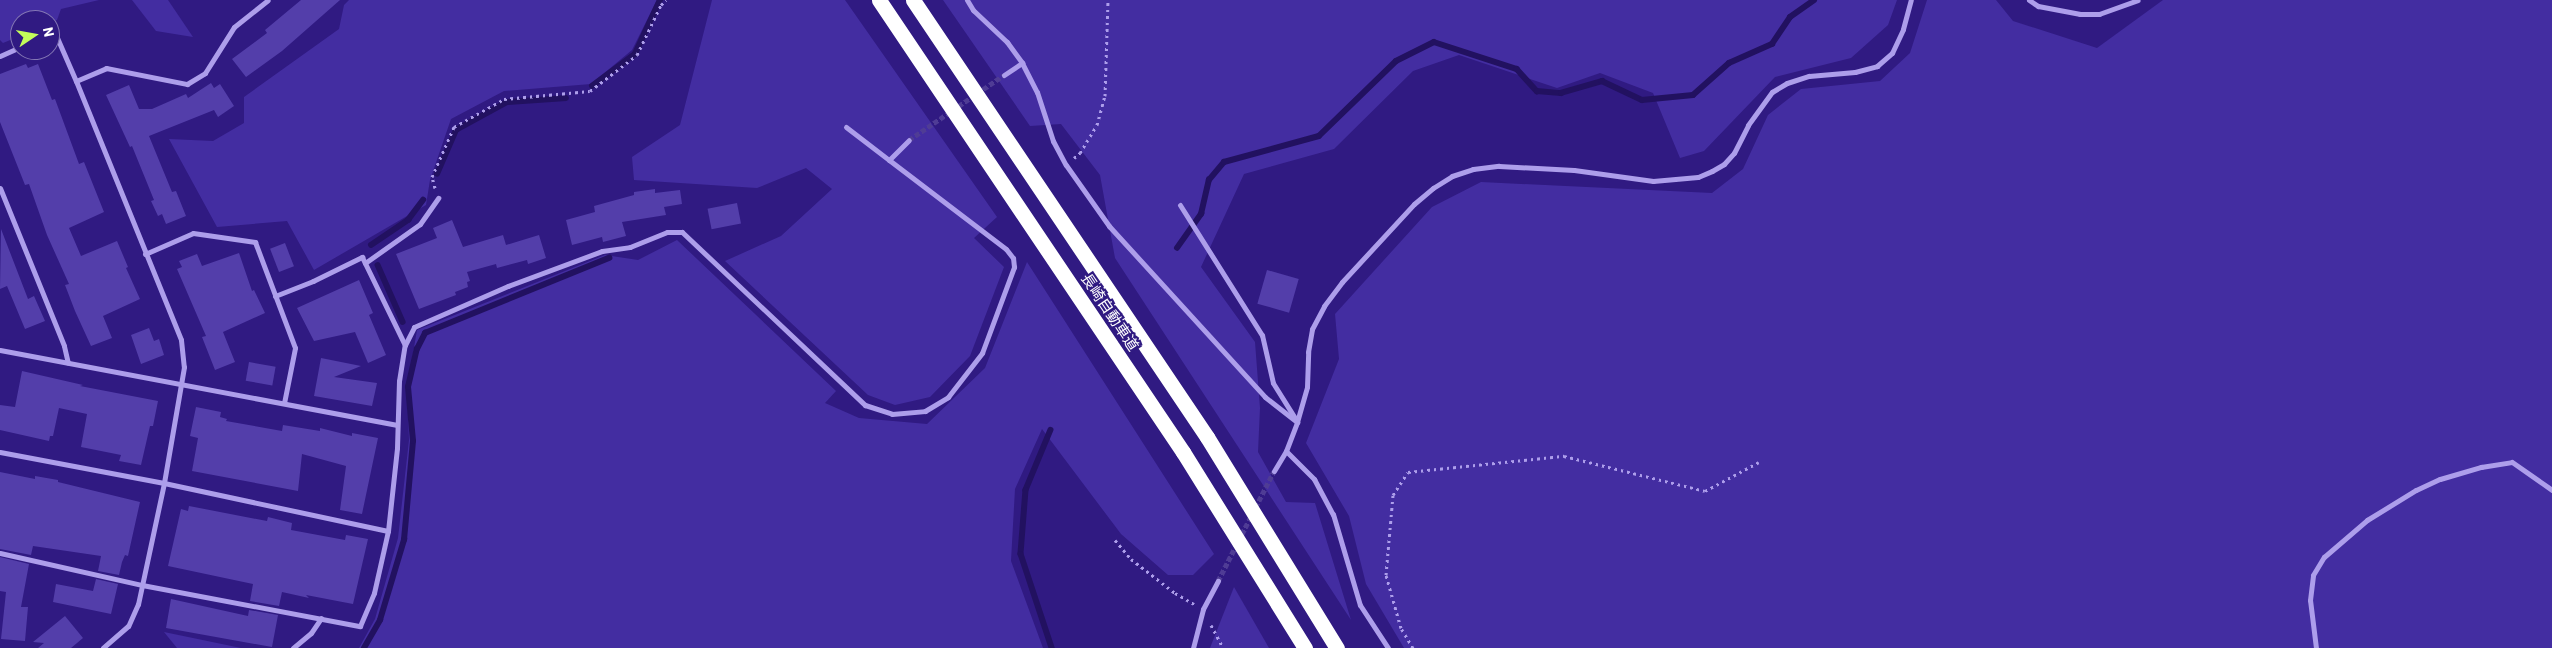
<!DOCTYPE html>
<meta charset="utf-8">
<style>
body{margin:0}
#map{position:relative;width:2552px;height:648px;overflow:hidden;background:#301a82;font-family:Barlow,"Noto Sans JP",sans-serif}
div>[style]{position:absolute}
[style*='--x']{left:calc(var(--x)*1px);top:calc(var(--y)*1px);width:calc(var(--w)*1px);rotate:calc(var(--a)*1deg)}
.green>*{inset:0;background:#432da1}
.stream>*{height:5.5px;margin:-2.75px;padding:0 2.75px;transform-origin:2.75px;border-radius:2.75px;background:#221160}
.building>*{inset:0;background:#533eaa;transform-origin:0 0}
.minor-tunnel>*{height:5px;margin-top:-2.5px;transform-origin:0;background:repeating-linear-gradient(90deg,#4f3c95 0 5px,transparent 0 7.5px)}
.path>*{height:3px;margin-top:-1.5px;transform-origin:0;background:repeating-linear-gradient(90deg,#ad9eeb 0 2.5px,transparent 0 6.5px)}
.minor>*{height:5px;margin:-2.5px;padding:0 2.5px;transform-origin:2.5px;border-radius:2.5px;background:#ad9eeb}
.motorway>*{height:15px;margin:-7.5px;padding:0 7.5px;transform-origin:7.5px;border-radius:7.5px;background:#fff}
span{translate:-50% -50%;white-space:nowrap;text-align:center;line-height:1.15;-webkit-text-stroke:4.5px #301a82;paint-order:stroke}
.street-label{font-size:15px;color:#fff}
.north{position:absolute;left:10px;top:10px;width:50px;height:50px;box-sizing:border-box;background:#301a82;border:1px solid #8376b4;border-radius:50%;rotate:78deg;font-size:14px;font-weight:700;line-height:20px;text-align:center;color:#fff}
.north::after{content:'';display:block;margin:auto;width:18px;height:22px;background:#c3fd5a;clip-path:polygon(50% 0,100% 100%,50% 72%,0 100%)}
</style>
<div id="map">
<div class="green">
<div style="clip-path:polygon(0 0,99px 0,61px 9px,57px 20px,50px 23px,50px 20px,20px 20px,20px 36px,3px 43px,0 40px)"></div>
<div style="clip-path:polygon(132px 0,168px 0,193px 37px,156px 31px)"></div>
<div style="clip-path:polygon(349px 0,657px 0,632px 50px,591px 84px,504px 91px,451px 119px,430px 180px,426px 205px,314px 270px,287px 221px,217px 227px,169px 139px,213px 141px,244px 123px,244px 97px,339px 29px,344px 5px)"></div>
<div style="clip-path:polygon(712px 0,845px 0,997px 217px,974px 238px,1004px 267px,970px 356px,930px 397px,895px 405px,868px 395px,725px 261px,781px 236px,832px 189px,806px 168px,757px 188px,634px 180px,632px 157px,680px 125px)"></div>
<div style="clip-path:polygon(943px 0,1897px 0,1888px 25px,1851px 58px,1775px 77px,1704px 151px,1680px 158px,1653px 93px,1600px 73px,1557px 88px,1459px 55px,1413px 71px,1334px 149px,1244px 174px,1201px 267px,1255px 342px,1260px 408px,1258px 452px,1286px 502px,1315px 503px,1351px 620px,1115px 258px,1100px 175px,1061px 124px,1030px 126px)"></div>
<div style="clip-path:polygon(1927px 0,1996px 0,2013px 21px,2097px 48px,2163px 0,2552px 0,2552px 648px,1404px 648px,1366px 584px,1349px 516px,1306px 443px,1339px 359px,1335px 314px,1432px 207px,1481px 182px,1712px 193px,1743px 169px,1768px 115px,1801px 89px,1880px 81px,1910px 53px)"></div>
<div style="clip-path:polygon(677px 240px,836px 391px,825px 403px,859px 418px,927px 424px,985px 368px,1027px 262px,1214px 554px,1193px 575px,1168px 575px,1121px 534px,1042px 429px,1015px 489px,1011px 561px,1043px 648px,359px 648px,375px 619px,398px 538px,409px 440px,407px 389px,417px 330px,605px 255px,638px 260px)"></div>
<div style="clip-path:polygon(1234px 587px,1269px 648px,1210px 648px)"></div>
<div style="clip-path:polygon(164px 632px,241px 648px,177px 648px)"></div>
</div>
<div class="stream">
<div style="--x:592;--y:86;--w:54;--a:-36.7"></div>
<div style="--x:635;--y:54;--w:60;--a:-65.2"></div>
<div style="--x:437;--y:174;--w:48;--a:-66.6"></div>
<div style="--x:456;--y:130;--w:58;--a:-28.8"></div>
<div style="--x:507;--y:102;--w:59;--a:-3.9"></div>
<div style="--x:371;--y:245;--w:45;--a:-34"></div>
<div style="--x:408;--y:220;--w:25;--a:-53"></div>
<div style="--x:1177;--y:248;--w:42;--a:-54.8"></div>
<div style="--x:1201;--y:214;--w:35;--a:-77"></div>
<div style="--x:1209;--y:180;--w:23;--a:-50"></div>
<div style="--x:1224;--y:162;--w:98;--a:-15.3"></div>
<div style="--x:1319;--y:136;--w:107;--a:-44.2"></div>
<div style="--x:1396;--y:61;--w:42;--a:-26.6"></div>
<div style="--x:1434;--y:42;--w:87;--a:18"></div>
<div style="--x:1517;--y:69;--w:30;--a:48"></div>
<div style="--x:1537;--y:91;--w:24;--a:5"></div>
<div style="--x:1561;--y:93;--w:43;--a:-16.3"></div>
<div style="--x:1602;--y:81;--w:44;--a:25.4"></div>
<div style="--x:1642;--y:100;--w:51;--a:-5.6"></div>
<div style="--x:1693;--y:95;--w:48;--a:-41.6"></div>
<div style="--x:1729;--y:63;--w:47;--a:-23.8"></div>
<div style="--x:1772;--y:44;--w:32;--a:-56"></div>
<div style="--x:1790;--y:17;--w:29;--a:-35"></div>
<div style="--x:378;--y:265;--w:62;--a:66.3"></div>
<div style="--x:1051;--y:430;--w:65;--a:112.6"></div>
<div style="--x:1026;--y:490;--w:64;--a:94.5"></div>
<div style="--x:1021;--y:554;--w:99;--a:71.7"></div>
<div style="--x:364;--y:648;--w:32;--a:-60"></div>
<div style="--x:380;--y:620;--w:84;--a:-73.3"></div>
<div style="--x:404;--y:540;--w:99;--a:-84.8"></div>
<div style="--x:413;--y:441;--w:54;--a:-95.3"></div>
<div style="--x:408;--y:387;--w:39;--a:-77"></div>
<div style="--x:417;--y:349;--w:18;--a:-63"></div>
<div style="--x:425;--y:333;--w:199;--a:-22.2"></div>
</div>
<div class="building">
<div style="clip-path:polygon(301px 0,340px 0,282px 51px,246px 77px,232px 59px,267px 33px,265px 30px)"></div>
<div style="clip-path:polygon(26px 64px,28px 68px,38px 64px,52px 100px,55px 99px,79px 164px,84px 162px,104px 212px,69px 228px,81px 256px,117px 241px,128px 267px,126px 268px,140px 299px,103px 316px,112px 338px,91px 346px,75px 311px,65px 285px,69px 284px,47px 235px,29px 184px,25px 185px,0 122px,0 74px)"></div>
<div style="clip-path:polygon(211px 83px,214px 88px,220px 84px,234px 106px,218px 117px,214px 110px,149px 136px,172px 192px,176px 191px,186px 216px,166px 224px,162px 214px,158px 216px,151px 201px,154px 200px,132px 146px,130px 147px,106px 95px,129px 85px,139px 109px,152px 109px,186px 94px,188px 98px)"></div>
<div style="clip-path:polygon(655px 189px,655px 193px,680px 190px,682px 204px,664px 207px,666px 215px,622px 222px,626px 236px,603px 242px,602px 237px,572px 245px,566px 220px,595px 212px,594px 206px,634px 195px,634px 192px)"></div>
<div style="left:737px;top:203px;width:21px;height:30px;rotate:79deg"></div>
<div style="clip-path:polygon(452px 220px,463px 247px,503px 235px,506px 245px,539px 235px,546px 258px,528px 264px,527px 260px,497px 268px,496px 264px,467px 272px,470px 281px,467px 282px,468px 287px,455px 292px,456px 295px,419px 309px,396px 254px,437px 238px,433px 228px)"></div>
<div style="clip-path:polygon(1px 229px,28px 299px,34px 296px,45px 321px,25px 329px,7px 286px,0 289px)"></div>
<div style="left:285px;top:243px;width:25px;height:16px;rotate:69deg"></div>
<div style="clip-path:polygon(239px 253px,252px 291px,254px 290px,265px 313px,223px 332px,235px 362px,215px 370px,202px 337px,206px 336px,177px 269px,182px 267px,179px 261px,197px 254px,202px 266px)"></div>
<div style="left:1267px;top:270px;width:33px;height:35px;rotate:16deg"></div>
<div style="clip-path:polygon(359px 280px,373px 313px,369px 315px,386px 355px,368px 363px,355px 332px,314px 341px,297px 308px)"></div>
<div style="clip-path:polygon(149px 328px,154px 341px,159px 339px,164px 355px,141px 364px,131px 335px)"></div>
<div style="clip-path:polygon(321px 358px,361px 366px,334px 377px,377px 383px,372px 406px,314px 396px)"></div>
<div style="left:249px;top:362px;width:27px;height:19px;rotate:10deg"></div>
<div style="clip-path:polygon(22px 371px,83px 385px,80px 386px,158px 401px,153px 426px,150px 426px,141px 465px,119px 461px,121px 455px,81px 447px,87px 414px,59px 408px,53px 436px,50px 436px,49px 441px,0 430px,0 405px,15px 407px)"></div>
<div style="clip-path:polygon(196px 407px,221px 412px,220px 417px,227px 419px,226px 421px,282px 431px,283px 425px,320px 431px,320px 428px,352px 436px,352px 433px,378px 438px,362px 514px,340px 510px,346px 466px,302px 454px,298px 491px,192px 471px,198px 438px,190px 436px)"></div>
<div style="clip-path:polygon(0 472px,35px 479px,35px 476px,58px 480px,58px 482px,140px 502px,128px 556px,125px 555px,122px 562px,119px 575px,98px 571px,101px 556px,33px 546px,31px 555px,0 549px)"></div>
<div style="clip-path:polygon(189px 506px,267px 521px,268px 517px,292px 523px,291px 530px,345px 540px,346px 535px,368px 539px,353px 604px,306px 595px,309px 598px,282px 592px,279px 606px,250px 601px,253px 584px,168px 566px,181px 509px,188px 511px)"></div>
<div style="clip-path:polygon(0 557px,29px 564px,21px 607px,28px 607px,25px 641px,1px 639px,6px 592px,0 591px)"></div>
<div style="clip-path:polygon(96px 579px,118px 584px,111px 614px,53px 602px,56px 584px,93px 591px)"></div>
<div style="clip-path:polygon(171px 599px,248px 616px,249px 610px,278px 615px,272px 647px,166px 628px)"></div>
<div style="clip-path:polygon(65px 616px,83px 638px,71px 648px,38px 648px,44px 643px,33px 642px)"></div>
</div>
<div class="minor-tunnel">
<div style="--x:909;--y:140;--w:115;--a:-34.4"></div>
<div style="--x:1218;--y:581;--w:123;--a:-63"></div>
</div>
<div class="path">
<div style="--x:1074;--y:158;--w:8;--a:-40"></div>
<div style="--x:1080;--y:153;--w:33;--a:-59"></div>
<div style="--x:1097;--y:125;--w:30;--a:-75"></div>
<div style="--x:1105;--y:96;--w:96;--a:-88.2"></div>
<div style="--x:435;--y:188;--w:11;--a:-105"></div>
<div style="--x:432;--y:177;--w:55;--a:-66.3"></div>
<div style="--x:454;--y:127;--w:57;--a:-29.2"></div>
<div style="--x:504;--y:99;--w:86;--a:-5.3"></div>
<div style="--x:590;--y:91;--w:59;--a:-37.5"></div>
<div style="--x:637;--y:55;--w:55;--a:-64.4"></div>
<div style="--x:661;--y:5;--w:7;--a:-45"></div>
<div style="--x:1115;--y:540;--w:25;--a:50"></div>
<div style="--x:1131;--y:559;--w:56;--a:37.7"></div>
<div style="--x:1175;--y:593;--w:22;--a:30"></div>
<div style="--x:1211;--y:625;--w:26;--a:62"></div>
<div style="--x:1413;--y:648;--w:23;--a:-121"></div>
<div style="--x:1401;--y:628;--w:55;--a:-105.8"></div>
<div style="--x:1386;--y:575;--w:80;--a:-85"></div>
<div style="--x:1393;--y:495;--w:27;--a:-57"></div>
<div style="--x:1408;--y:472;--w:157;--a:-5.9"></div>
<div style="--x:1564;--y:456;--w:145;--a:13.9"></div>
<div style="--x:1705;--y:491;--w:61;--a:-28.2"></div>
</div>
<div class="minor">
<div style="--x:967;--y:0;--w:12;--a:59"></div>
<div style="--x:973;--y:10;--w:47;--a:43.3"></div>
<div style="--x:1007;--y:42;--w:26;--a:54"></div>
<div style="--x:1022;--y:63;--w:33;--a:63"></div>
<div style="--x:1037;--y:92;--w:52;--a:71.9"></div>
<div style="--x:1053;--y:141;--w:27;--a:62"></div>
<div style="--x:1066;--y:165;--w:75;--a:54.8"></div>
<div style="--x:1109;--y:226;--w:231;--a:47.6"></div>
<div style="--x:1265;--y:397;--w:41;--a:38"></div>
<div style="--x:2029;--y:0;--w:11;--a:34"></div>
<div style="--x:2038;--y:6;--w:43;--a:10.8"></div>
<div style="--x:2080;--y:14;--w:19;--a:0"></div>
<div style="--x:2099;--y:14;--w:41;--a:-19.7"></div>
<div style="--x:50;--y:35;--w:5;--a:-22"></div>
<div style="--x:55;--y:33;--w:52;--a:66.4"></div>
<div style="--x:76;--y:81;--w:279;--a:67.9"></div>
<div style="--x:181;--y:340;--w:27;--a:84"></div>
<div style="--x:184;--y:367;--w:118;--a:99.8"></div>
<div style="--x:164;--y:483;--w:124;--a:102.1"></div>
<div style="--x:138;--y:604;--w:24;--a:114"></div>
<div style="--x:128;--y:626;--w:33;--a:139"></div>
<div style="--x:0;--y:56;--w:22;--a:-24"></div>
<div style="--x:1004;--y:75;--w:22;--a:-34"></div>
<div style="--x:76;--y:81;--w:33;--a:-23"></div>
<div style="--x:106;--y:68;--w:83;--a:11.2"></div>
<div style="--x:187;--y:84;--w:21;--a:-31"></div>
<div style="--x:205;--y:73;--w:54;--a:-57.8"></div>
<div style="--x:234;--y:27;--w:43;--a:-38.5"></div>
<div style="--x:846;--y:127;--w:54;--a:37.5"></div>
<div style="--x:0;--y:188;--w:170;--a:67.9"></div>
<div style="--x:64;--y:346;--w:17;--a:77"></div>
<div style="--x:1180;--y:205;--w:154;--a:57.8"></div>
<div style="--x:1262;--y:335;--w:49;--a:77.1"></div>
<div style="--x:1273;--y:383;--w:40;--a:58"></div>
<div style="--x:145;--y:254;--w:52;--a:-23.6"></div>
<div style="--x:193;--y:233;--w:63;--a:8.3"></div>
<div style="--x:255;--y:242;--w:113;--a:69.3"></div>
<div style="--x:295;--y:348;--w:56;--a:101.3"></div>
<div style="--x:365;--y:263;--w:67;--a:-35.3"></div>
<div style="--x:420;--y:224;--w:32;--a:-55"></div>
<div style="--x:275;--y:296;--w:41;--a:-21.5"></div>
<div style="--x:313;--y:281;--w:55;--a:-26.1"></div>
<div style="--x:362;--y:257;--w:98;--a:64"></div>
<div style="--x:0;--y:350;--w:403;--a:10.7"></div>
<div style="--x:1286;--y:451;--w:40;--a:45"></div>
<div style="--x:1314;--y:479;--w:40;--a:62"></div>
<div style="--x:1333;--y:514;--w:95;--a:73.5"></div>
<div style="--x:1360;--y:605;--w:51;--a:56.9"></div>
<div style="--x:0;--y:452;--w:167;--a:10.7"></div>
<div style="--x:164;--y:483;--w:229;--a:12.1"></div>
<div style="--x:1274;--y:471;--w:23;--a:-59"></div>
<div style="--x:1286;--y:451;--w:31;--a:-69"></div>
<div style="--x:1297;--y:422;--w:36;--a:-74"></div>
<div style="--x:1307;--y:387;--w:35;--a:-88"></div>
<div style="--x:1308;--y:352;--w:23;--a:-80"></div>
<div style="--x:1312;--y:329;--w:26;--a:-62"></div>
<div style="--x:1324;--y:306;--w:30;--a:-53"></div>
<div style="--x:1342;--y:282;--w:106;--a:-47.3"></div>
<div style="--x:1414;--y:204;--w:25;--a:-40"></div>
<div style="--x:1433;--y:188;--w:22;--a:-32"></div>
<div style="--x:1452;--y:176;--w:22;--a:-18"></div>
<div style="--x:1473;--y:169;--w:26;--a:-7"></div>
<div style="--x:1499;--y:166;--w:75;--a:3.1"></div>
<div style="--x:1574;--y:170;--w:80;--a:7.9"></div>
<div style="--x:1653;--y:181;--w:45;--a:-5.1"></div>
<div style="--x:1698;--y:177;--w:15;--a:-23"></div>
<div style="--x:1712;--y:171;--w:14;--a:-30"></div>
<div style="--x:1724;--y:164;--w:15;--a:-48"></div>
<div style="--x:1734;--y:153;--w:31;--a:-63"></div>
<div style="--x:1748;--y:125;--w:41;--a:-54"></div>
<div style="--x:1772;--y:92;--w:17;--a:-31"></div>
<div style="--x:1787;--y:83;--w:23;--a:-18"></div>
<div style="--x:1809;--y:76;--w:46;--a:-5"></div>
<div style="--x:1855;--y:72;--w:23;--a:-15"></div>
<div style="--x:1877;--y:66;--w:20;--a:-41"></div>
<div style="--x:1892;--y:53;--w:26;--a:-65"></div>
<div style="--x:1903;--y:29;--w:30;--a:-75"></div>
<div style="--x:0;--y:553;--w:146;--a:12.7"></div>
<div style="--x:142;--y:585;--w:222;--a:10.7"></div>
<div style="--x:360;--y:626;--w:36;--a:-67"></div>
<div style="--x:374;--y:593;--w:64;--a:-77.3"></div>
<div style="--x:388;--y:531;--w:83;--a:-83.8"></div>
<div style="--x:397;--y:448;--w:67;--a:-88.3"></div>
<div style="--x:399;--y:381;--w:36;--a:-81"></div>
<div style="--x:405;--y:345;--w:20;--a:-63"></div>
<div style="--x:414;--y:327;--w:103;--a:-23.6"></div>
<div style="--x:508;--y:286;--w:100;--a:-20.4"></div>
<div style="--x:602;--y:251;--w:28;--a:-8"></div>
<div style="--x:630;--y:247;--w:40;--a:-22"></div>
<div style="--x:667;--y:232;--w:15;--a:0"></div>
<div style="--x:682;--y:232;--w:252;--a:43.4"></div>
<div style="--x:865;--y:405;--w:28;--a:18"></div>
<div style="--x:892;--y:414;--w:33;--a:-5"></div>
<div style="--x:925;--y:411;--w:27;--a:-31"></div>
<div style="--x:948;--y:397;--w:56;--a:-52.3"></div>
<div style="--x:982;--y:353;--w:92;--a:-69.6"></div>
<div style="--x:1014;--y:267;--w:9;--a:-96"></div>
<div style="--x:1013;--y:258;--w:11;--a:-128"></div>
<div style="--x:1006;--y:249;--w:147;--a:-142.7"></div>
<div style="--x:889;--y:160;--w:28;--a:-45"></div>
<div style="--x:293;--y:648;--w:23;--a:-40"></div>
<div style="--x:311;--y:633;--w:18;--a:-56"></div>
<div style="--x:1193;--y:648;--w:40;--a:-75.6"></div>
<div style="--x:1203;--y:609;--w:32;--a:-62"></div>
<div style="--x:2316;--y:648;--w:48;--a:-97.1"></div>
<div style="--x:2310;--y:600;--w:25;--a:-83"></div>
<div style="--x:2313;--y:575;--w:21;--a:-59"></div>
<div style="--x:2324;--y:557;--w:57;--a:-40.7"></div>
<div style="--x:2367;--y:520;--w:57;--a:-31.5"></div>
<div style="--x:2416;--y:490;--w:26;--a:-25"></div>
<div style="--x:2440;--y:479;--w:43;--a:-16.3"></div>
<div style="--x:2481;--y:467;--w:31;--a:-9"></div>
<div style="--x:2512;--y:462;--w:49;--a:35"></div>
</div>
<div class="motorway">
<div style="--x:879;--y:0;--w:545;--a:56.08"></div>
<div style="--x:1183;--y:452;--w:231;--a:58.1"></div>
<div style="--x:913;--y:0;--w:527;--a:56.07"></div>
<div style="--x:1207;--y:437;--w:248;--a:58.4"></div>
</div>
<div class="street-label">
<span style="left:1110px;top:312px;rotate:56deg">長崎自動車道</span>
</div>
<div class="north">N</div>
</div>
